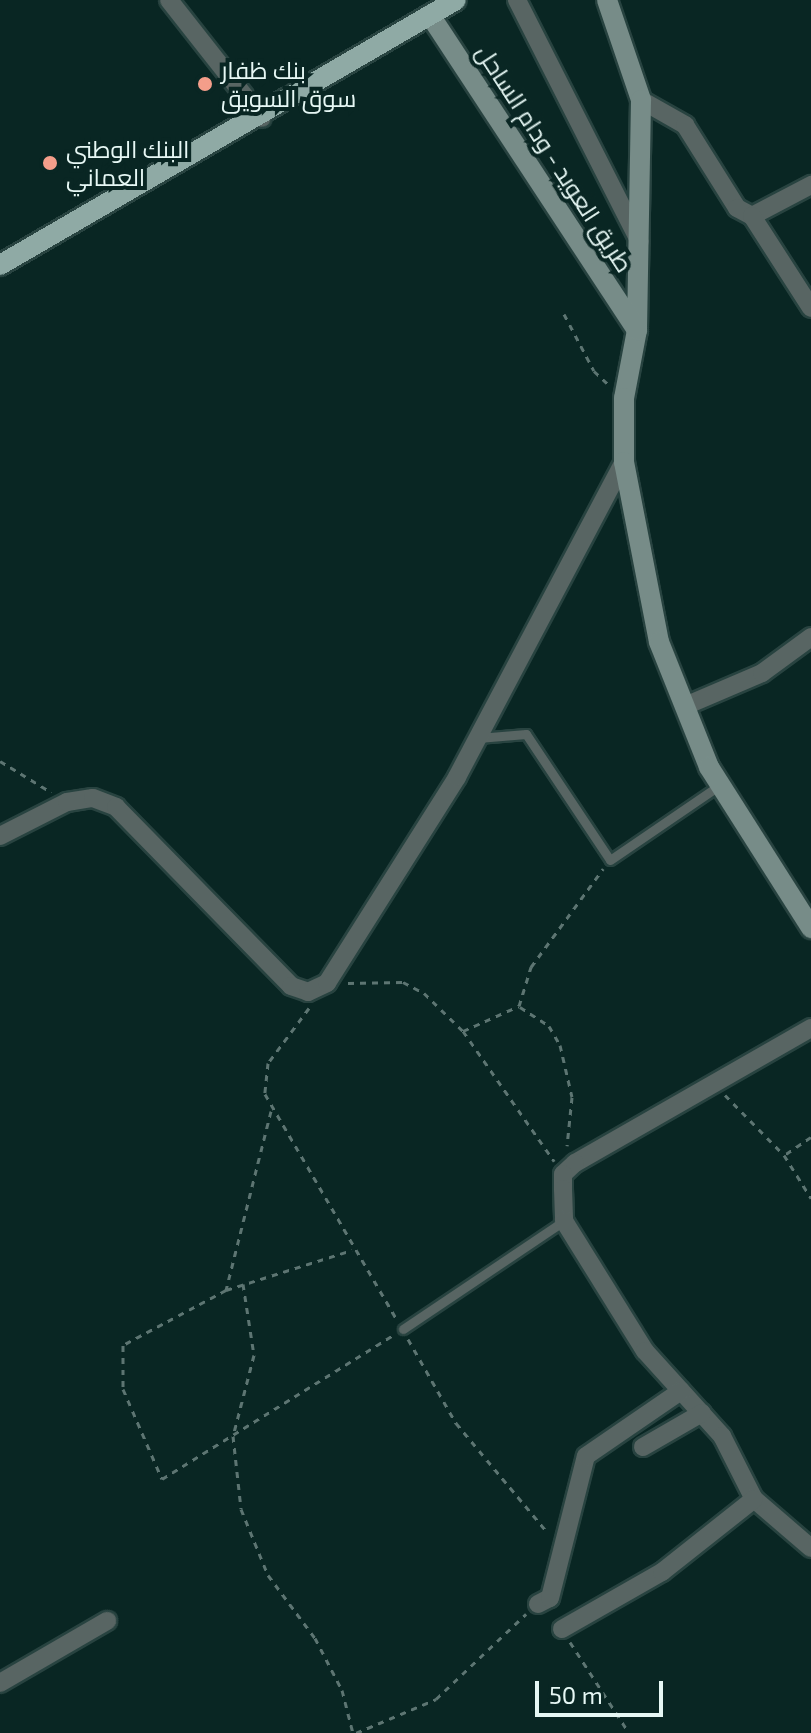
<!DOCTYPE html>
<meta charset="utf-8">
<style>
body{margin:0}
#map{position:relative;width:811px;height:1733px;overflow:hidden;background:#092623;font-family:"Exo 2",Cairo,sans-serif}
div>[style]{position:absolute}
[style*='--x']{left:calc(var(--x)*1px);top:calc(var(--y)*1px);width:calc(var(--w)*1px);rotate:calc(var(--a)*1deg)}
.path>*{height:3px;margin-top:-1.5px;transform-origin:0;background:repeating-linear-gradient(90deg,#5d7572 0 6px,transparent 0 12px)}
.roads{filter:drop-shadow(2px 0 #284340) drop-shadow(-2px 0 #284340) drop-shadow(0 2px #284340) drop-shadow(0 -2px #284340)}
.service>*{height:9px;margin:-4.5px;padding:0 4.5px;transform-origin:4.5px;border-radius:4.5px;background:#586563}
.minor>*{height:18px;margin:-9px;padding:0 9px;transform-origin:9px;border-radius:9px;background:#586563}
.secondary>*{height:20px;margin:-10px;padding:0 10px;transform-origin:10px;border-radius:10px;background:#778c88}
.primary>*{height:20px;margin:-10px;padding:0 10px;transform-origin:10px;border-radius:10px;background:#8faaa5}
.dots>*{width:22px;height:22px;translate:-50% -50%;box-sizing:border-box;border:4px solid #092623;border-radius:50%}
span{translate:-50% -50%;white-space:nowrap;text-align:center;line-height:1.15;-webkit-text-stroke:8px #092623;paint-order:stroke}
.poi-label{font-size:24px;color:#e6f7f4}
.left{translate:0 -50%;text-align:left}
.street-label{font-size:24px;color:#e6f7f4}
.scale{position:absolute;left:535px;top:1681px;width:128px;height:36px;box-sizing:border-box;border:4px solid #e6f7f4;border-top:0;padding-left:10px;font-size:24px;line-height:28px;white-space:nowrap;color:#e6f7f4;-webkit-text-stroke:6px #092623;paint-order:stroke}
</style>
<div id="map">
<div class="path">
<div style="--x:564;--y:314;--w:64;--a:62.2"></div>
<div style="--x:594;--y:371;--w:21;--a:43"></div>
<div style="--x:0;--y:761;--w:60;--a:31.3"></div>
<div style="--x:348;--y:983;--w:55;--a:-1"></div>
<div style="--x:403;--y:982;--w:24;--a:28"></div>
<div style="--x:424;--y:993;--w:54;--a:44.3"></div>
<div style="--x:463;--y:1031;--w:159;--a:55"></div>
<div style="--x:520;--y:1007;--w:35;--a:33"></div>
<div style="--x:549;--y:1026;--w:22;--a:60"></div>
<div style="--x:560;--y:1045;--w:53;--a:77"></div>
<div style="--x:572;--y:1097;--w:49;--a:95.8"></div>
<div style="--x:309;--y:1008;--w:69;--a:126.7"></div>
<div style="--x:268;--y:1063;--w:31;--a:96"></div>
<div style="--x:265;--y:1094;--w:259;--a:59.7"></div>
<div style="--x:463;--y:1031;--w:61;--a:-24.1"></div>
<div style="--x:519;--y:1006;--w:41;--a:-72.9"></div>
<div style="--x:531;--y:967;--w:122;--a:-53.7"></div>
<div style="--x:725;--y:1095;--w:84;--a:45.5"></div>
<div style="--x:271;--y:1111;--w:185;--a:104.1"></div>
<div style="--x:226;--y:1290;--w:117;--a:151.9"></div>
<div style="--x:123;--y:1345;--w:44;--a:90"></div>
<div style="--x:123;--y:1389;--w:98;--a:66.6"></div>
<div style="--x:162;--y:1479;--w:272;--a:-31.9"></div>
<div style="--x:811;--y:1137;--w:32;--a:146"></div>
<div style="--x:784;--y:1155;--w:51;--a:57.9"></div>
<div style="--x:243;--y:1284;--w:72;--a:81.2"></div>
<div style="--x:254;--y:1355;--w:84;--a:104.5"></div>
<div style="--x:233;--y:1436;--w:73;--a:83.7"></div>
<div style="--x:241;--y:1509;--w:71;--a:67.8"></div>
<div style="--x:268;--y:1575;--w:79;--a:53.3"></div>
<div style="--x:315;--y:1638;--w:59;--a:62.6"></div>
<div style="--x:342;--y:1690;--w:44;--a:75.7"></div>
<div style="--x:226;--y:1290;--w:132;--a:-17.6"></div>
<div style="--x:408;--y:1339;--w:97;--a:60.3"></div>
<div style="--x:456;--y:1423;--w:143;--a:50.1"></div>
<div style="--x:570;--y:1642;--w:108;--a:57"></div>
<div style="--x:356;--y:1733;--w:87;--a:-23"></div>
<div style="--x:436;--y:1699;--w:124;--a:-43.4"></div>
</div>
<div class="roads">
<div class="service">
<div style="--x:478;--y:738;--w:48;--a:-4.8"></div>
<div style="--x:526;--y:734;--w:151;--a:56.3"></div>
<div style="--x:610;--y:860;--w:133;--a:-34.3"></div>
<div style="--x:403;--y:1329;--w:194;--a:-33.9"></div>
</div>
<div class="minor">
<div style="--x:169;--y:0;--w:150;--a:51.8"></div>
<div style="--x:517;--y:0;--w:271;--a:63.1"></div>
<div style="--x:641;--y:100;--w:51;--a:29.6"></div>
<div style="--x:685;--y:125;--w:98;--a:57.9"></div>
<div style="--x:737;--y:208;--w:17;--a:28"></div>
<div style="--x:752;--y:216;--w:67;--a:-27.7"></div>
<div style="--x:752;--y:216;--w:109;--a:57.3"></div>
<div style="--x:685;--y:706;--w:84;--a:-23.2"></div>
<div style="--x:762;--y:673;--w:61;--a:-36.3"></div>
<div style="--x:0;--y:836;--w:75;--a:-26.9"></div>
<div style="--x:67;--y:802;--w:26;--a:-9"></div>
<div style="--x:93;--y:798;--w:25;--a:21"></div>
<div style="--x:116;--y:807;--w:250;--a:45.6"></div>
<div style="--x:291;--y:986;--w:18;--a:19"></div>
<div style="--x:308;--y:992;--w:21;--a:-25"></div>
<div style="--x:327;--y:983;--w:244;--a:-57.7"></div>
<div style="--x:457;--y:777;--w:357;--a:-62.1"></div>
<div style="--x:811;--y:1028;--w:272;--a:150.2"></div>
<div style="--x:575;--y:1163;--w:16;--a:137"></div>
<div style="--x:563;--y:1174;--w:15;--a:90"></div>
<div style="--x:563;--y:1189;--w:32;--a:88"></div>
<div style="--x:564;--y:1221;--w:153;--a:58.1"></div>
<div style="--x:645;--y:1351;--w:115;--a:47.8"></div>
<div style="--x:722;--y:1436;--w:71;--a:63.1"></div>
<div style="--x:754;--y:1499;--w:75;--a:40.7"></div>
<div style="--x:643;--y:1447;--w:68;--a:-30"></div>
<div style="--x:538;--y:1604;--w:13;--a:-27"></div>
<div style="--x:550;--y:1598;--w:146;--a:-75.8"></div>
<div style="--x:586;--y:1456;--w:115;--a:-34.4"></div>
<div style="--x:562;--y:1629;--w:115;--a:-29.7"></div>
<div style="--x:662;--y:1572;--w:117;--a:-38.4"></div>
<div style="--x:0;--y:1683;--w:124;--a:-30.1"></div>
</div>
<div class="secondary">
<div style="--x:607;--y:0;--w:106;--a:71.2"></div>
<div style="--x:641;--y:100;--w:230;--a:91"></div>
<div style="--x:637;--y:330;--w:69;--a:100.8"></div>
<div style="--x:624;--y:398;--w:64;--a:90"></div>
<div style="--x:624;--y:462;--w:183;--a:79"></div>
<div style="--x:659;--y:642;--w:135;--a:68.2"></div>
<div style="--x:709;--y:767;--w:191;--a:57.6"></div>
<div style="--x:430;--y:15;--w:377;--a:56.7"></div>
</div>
<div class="primary">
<div style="--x:0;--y:265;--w:527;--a:-30.16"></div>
</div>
</div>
<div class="dots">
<div style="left:205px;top:84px;background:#f49e8a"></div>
<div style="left:50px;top:163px;background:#f49e8a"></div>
</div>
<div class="poi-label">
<span class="left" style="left:221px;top:84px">بنك ظفار<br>سوق السويق</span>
<span class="left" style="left:66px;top:163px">البنك الوطني<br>العماني</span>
</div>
<div class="street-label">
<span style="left:555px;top:158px;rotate:57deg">طريق العويد - ودام الساحل</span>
</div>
<div class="scale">50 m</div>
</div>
